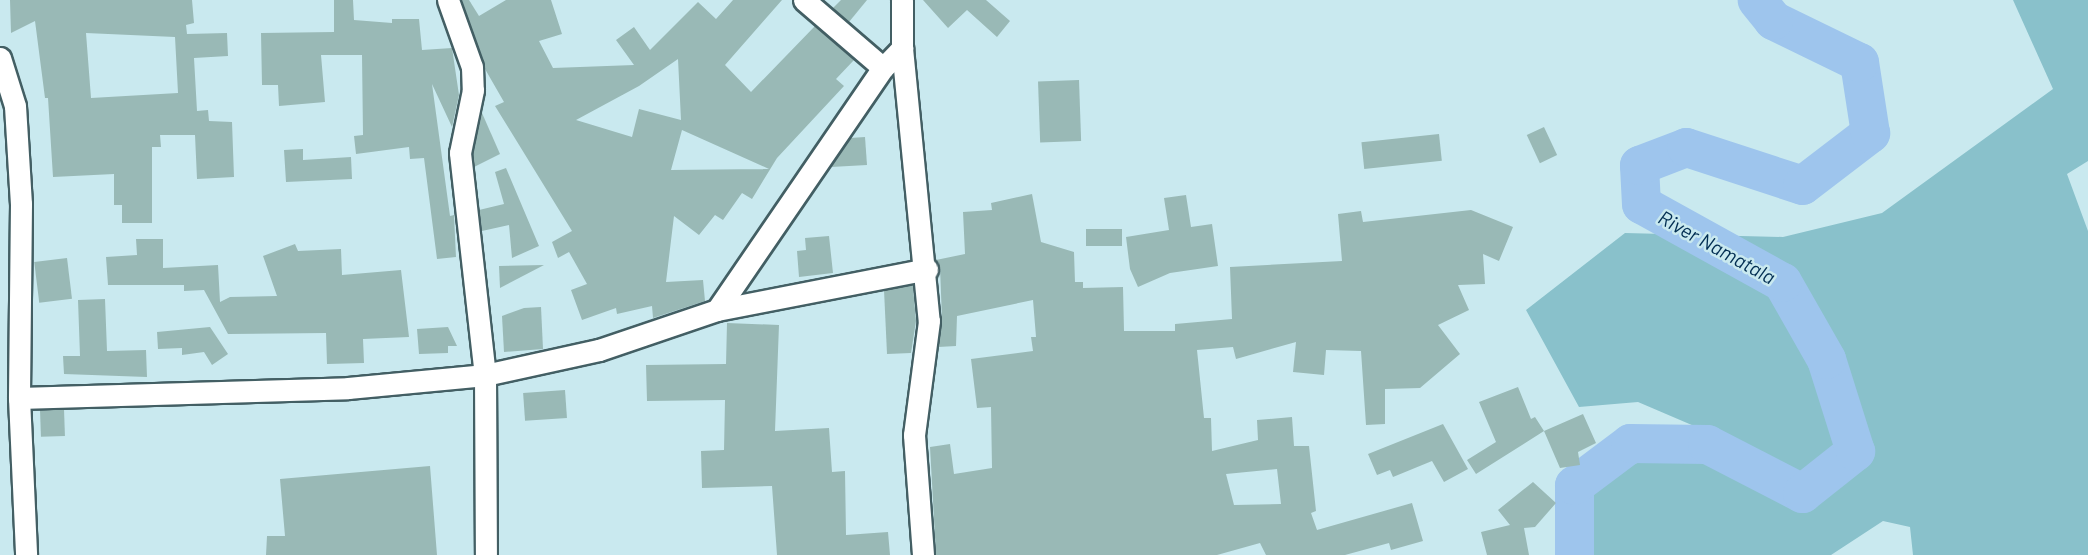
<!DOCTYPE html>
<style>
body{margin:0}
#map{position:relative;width:2088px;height:555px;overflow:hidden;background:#c9e9ef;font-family:Barlow,sans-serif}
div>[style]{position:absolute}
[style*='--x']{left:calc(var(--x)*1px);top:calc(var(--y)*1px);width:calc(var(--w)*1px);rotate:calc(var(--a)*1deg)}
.green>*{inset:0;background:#89c1cb}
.river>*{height:39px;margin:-19.5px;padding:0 19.5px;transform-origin:19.5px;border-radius:19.5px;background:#9ec5ed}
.building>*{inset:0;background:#99b9b6;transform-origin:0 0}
.roads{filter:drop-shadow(2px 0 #435f64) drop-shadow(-2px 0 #435f64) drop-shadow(0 2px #435f64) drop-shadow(0 -2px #435f64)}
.street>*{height:21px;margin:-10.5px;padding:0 10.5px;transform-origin:10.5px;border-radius:10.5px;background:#fff}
span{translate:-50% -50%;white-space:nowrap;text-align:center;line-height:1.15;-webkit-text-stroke:5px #c9e9ef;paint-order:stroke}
.water-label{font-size:20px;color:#022e52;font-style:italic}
</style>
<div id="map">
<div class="green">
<div style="clip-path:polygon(2013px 0,2088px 0,2088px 161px,2067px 174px,2088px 231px,2088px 555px,1913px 555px,1910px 527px,1883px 521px,1831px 555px,1590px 555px,1586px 548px,1587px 502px,1605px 477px,1653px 456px,1697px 451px,1776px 491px,1783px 464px,1638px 402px,1579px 407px,1526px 310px,1625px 233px,1783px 237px,1882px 213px,2053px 89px)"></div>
</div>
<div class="river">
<div style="--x:1574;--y:555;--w:70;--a:-90"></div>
<div style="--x:1574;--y:485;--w:70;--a:-36.9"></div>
<div style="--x:1630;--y:443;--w:77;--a:0.7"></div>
<div style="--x:1707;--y:444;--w:107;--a:27.3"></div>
<div style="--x:1802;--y:493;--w:68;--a:-38.4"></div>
<div style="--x:1855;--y:451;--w:96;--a:-107.5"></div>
<div style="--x:1826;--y:359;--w:89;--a:-119.7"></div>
<div style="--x:1782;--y:282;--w:161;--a:-151"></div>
<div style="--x:1641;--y:204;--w:39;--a:-93"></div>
<div style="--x:1639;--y:165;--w:50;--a:-21"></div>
<div style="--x:1686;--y:147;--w:122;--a:18.1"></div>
<div style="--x:1802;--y:185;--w:86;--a:-37.4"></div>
<div style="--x:1870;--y:133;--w:72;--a:-98.8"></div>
<div style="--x:1859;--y:62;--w:96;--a:-154"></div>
<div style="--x:1773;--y:20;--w:26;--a:-129"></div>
</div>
<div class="building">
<div style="clip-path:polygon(evenodd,10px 0,192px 0,194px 23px,186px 25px,187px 34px,227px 33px,228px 56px,194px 58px,197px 111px,208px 110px,209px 121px,232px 122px,234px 177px,197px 179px,195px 135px,160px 135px,161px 147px,152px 147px,152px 223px,122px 223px,122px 205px,114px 205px,114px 174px,53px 177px,48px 98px,45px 98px,35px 21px,11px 33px,10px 0,86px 33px,175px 37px,178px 93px,91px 98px,86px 33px)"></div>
<div style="clip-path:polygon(334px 0,353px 0,354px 20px,392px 23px,392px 19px,419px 19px,422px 50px,452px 48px,459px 95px,452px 127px,432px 84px,450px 216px,454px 215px,456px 257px,437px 259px,424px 158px,410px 159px,409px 147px,356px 154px,354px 136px,363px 135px,362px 55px,321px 55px,325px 102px,279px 106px,278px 85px,262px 85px,261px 33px,334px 32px)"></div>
<div style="clip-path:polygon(evenodd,462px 0,469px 0,479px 16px,506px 0,551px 0,562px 34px,539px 41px,553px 68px,634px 65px,616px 40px,634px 27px,650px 50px,698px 2px,716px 19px,733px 0,782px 0,725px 65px,751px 92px,815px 26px,854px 60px,836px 79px,844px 86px,777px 158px,752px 199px,742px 193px,723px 220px,715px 215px,699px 235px,674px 216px,666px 282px,703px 280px,705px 301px,653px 318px,652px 306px,617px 314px,616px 308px,582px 320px,571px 290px,587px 284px,569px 252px,558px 258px,552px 242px,572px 231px,495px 106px,504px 102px,485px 69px,462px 0,678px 59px,681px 120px,639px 109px,632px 137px,576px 120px,639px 86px,678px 59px,462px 0,682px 130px,769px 169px,671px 170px,682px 130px)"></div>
<div style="clip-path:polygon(841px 0,867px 0,849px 22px,833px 8px)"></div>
<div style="clip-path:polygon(923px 0,986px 0,1010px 21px,997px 37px,967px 10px,948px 28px)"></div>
<div style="left:1079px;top:80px;width:61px;height:41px;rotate:88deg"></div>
<div style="clip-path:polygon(482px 113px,500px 154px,474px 167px,473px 154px)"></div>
<div style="left:1544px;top:127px;width:31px;height:19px;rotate:65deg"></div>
<div style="left:1439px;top:134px;width:27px;height:78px;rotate:84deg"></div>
<div style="clip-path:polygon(865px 137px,867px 165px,831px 167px,850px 138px)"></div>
<div style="clip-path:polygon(303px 149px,303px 160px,351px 157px,352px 179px,286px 182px,284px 150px)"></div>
<div style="clip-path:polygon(506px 168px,539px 246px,512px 258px,509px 225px,482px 231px,479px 210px,504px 204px,495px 172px)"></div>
<div style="clip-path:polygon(evenodd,1032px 194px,1041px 242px,1074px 252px,1075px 282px,1083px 282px,1083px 288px,1123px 287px,1124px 331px,1175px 331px,1175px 324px,1232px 319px,1230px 267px,1342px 261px,1338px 214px,1361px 211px,1363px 222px,1471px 210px,1513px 227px,1499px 261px,1483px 254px,1485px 284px,1458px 285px,1469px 310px,1438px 325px,1460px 354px,1420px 388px,1385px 389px,1385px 424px,1366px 425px,1361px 351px,1326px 350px,1324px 375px,1293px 372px,1296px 342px,1236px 359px,1233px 347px,1197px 350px,1204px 418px,1211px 418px,1212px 451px,1258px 440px,1257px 420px,1292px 417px,1294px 446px,1309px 446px,1316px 511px,1311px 513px,1317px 530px,1412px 503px,1423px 541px,1391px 550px,1389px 543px,1345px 555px,1266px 555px,1260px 543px,1217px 555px,936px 555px,930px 447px,950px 444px,954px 474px,992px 468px,991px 407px,977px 408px,971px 359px,1033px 351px,1031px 337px,1036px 337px,1033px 300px,957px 316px,956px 346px,938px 347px,942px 320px,940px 267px,936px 260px,965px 254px,963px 212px,992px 210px,991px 203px,1032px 194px,1277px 469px,1281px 504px,1234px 505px,1226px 474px,1277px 469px)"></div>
<div style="clip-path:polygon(1186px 195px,1191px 227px,1212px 224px,1218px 266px,1170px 273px,1138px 287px,1130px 269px,1126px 237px,1169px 230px,1164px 198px)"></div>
<div style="left:1122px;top:229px;width:17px;height:36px;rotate:90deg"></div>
<div style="clip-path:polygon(829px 236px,833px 273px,799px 277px,797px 251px,806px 250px,805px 238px)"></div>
<div style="clip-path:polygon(136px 239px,163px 239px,163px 268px,218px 265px,220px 302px,230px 297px,277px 296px,263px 256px,295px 244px,298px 251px,341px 249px,342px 275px,401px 270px,409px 337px,363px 339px,364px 363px,327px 364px,326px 333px,228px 334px,204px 290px,184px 291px,184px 285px,108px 285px,106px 257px,137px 255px)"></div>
<div style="left:67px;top:258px;width:41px;height:33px;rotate:83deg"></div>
<div style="clip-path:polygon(544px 265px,500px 288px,499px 266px)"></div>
<div style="clip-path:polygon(909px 286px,913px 286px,916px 321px,911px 353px,887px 354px,884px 290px)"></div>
<div style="clip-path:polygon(105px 299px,107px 351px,146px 350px,147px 377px,64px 374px,63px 356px,80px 356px,78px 300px)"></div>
<div style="clip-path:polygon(541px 307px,543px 349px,504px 352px,502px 316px,524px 308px)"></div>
<div style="clip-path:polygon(727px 323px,779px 325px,775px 431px,829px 428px,832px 472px,845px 471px,846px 535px,888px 532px,890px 555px,777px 555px,772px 486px,702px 488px,701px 451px,724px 450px,725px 400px,647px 401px,646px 365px,726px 364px)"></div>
<div style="clip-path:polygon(210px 327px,228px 354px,212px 365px,204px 352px,182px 355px,182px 348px,158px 349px,157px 332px)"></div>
<div style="clip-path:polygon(448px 327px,457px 346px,448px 346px,448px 353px,419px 354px,417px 329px)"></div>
<div style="clip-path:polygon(1518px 387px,1531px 419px,1535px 417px,1544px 431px,1476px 474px,1467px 460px,1496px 442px,1479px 402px)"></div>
<div style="left:565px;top:390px;width:28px;height:42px;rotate:86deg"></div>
<div style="left:64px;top:409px;width:27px;height:24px;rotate:88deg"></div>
<div style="clip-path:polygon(1583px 414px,1596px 443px,1578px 452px,1580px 465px,1560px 468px,1544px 431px)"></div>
<div style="clip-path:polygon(1443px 424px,1468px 469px,1444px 482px,1432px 461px,1393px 477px,1390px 470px,1377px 475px,1368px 454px)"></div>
<div style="clip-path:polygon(430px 466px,437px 555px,266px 555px,267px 536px,285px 536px,280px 479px)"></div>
<div style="clip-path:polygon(1533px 482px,1556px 503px,1535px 527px,1524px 528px,1529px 555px,1487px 555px,1481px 532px,1510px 525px,1498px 510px)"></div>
</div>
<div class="roads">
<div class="street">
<div style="--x:448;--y:0;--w:71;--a:70.3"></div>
<div style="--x:472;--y:67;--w:23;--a:88"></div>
<div style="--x:473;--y:90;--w:64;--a:101.7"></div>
<div style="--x:460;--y:153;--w:223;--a:83.6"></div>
<div style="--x:485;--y:375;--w:180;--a:89.7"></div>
<div style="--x:804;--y:0;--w:104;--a:40.7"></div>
<div style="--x:902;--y:0;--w:48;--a:90"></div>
<div style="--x:902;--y:48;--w:274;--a:84.4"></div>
<div style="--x:929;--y:321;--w:115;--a:97.5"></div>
<div style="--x:914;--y:435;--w:120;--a:85.7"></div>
<div style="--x:0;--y:58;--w:50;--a:72.6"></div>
<div style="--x:15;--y:106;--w:98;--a:86.5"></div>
<div style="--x:21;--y:204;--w:194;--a:90.6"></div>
<div style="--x:19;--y:398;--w:157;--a:87.4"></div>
<div style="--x:717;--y:310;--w:293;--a:-55.6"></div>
<div style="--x:883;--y:68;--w:28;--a:-46"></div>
<div style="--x:19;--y:398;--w:329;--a:-1.7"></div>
<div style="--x:348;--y:388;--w:138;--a:-5.4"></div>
<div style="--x:485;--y:375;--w:117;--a:-12.4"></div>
<div style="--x:599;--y:350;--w:125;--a:-18.7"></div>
<div style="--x:717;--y:310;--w:214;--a:-11"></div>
</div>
</div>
<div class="water-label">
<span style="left:1717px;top:247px;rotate:29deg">River Namatala</span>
</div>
</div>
